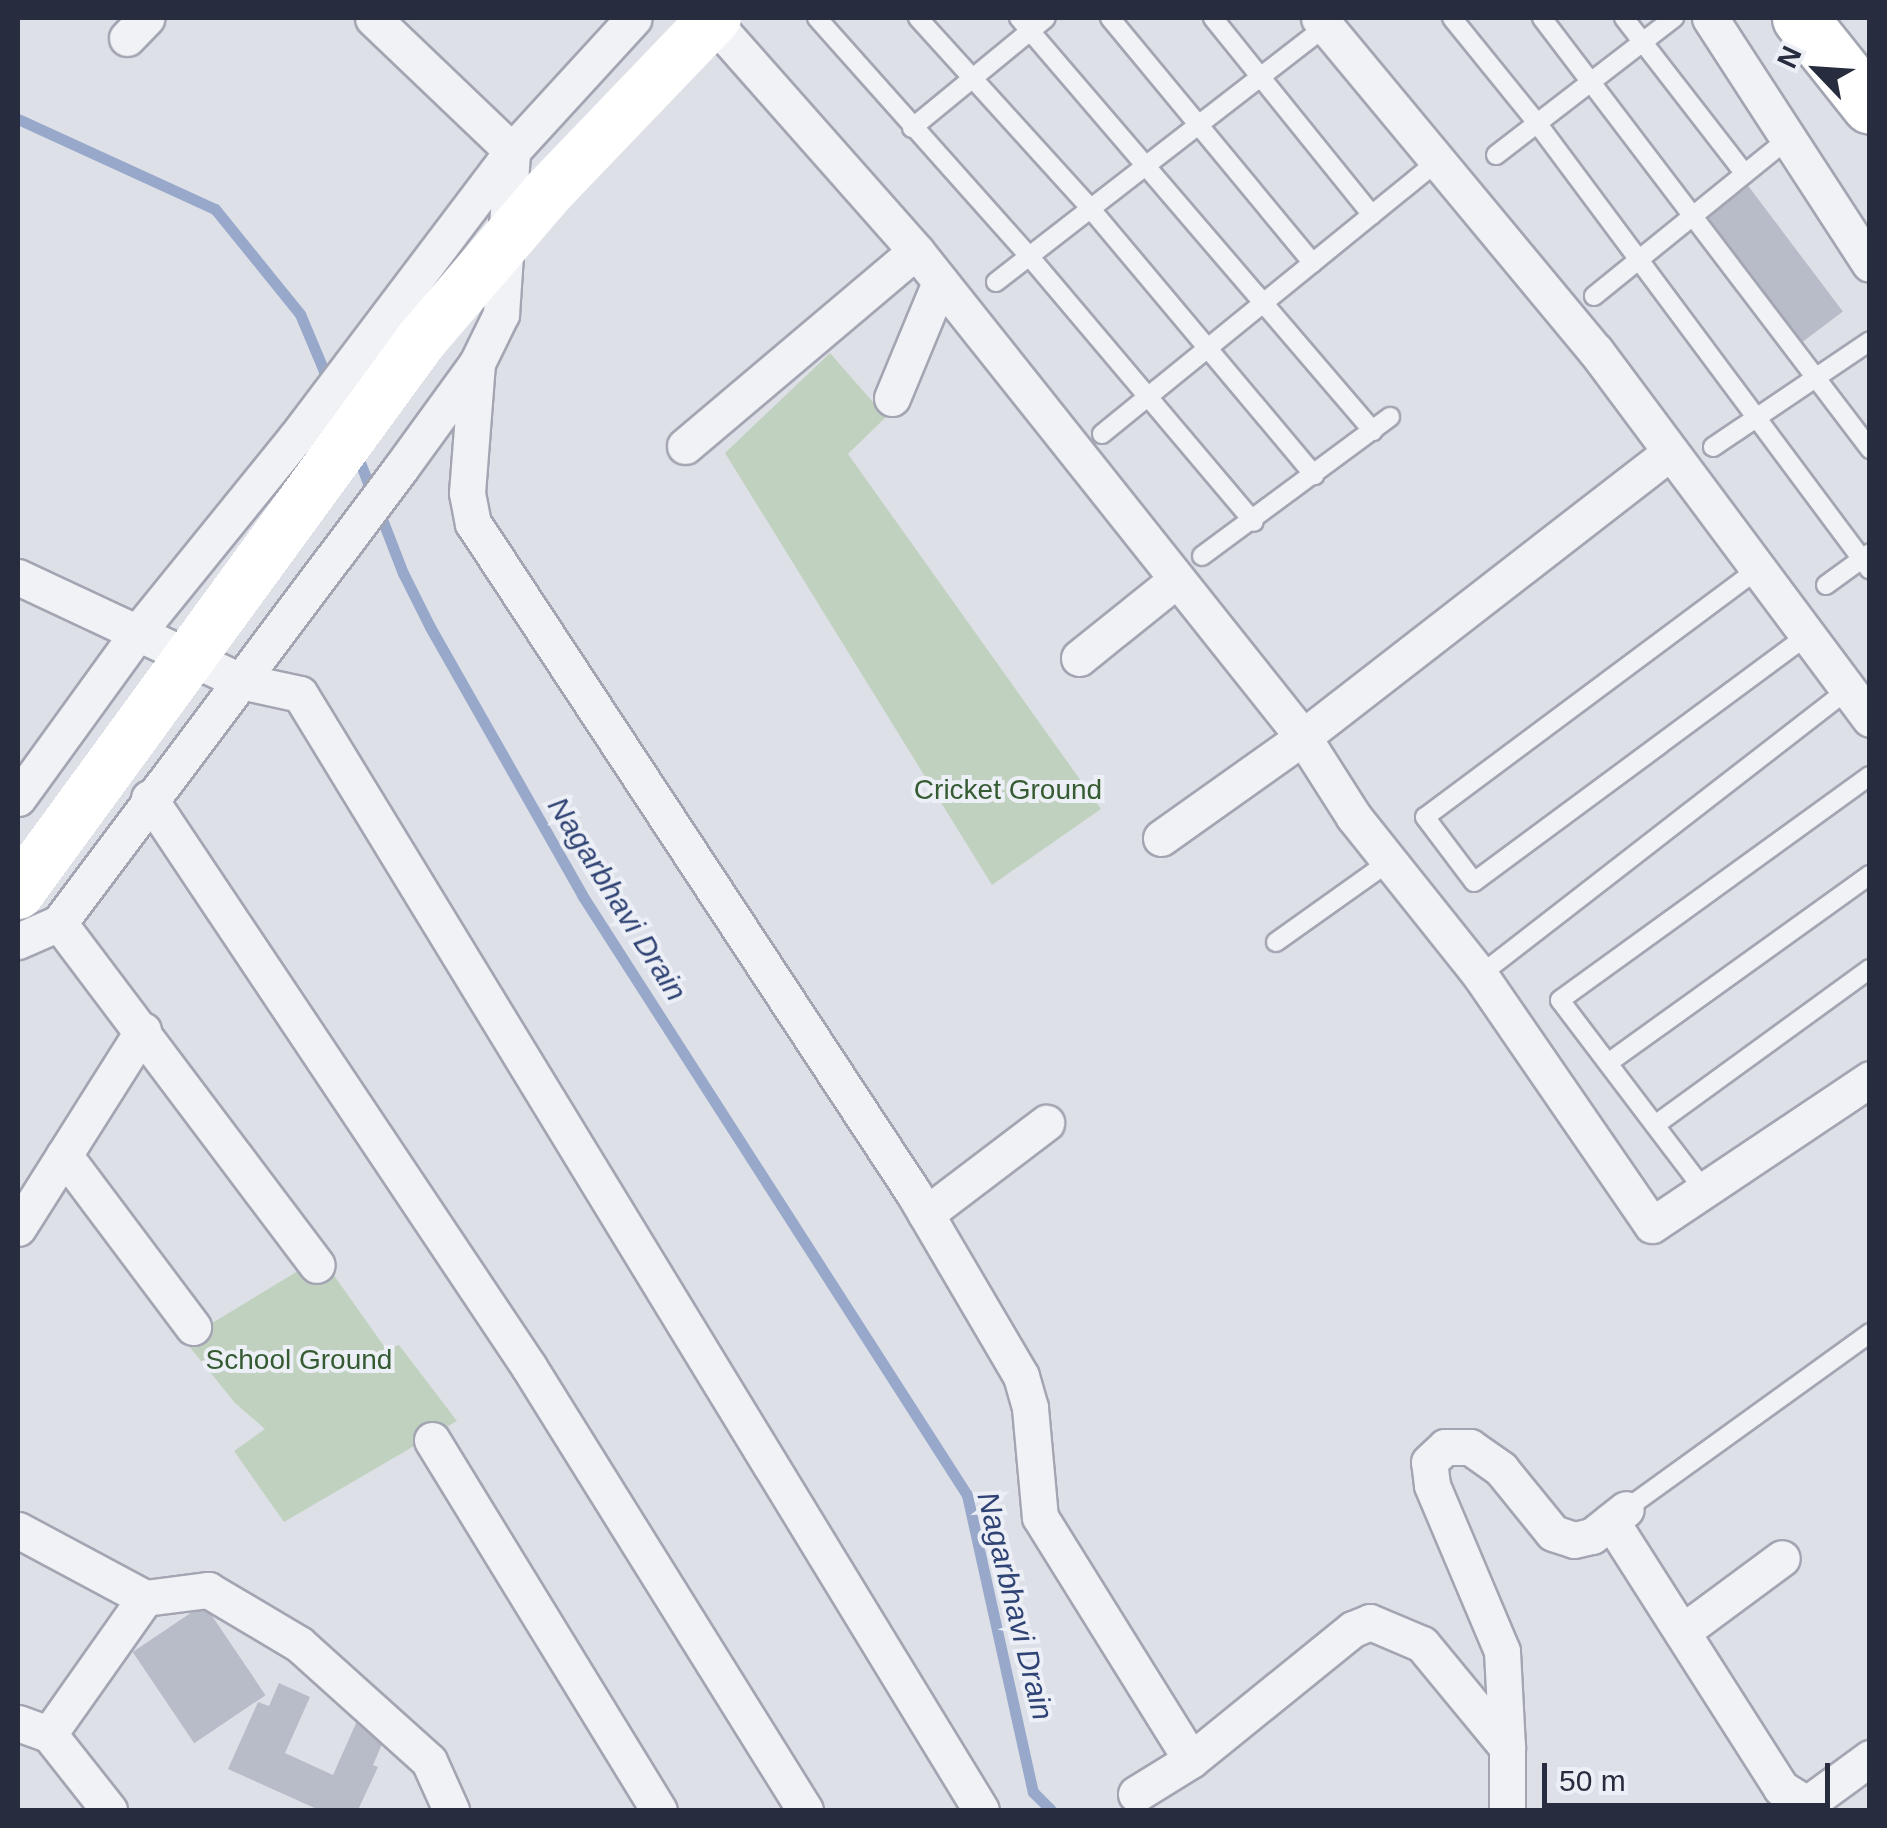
<!DOCTYPE html>
<style>
body{margin:0}
#map{position:relative;width:1887px;height:1828px;overflow:hidden;background:#dee0e8;font-family:Arial,sans-serif}
div>[style]{position:absolute}
[style*='--x']{left:calc(var(--x)*1px);top:calc(var(--y)*1px);width:calc(var(--w)*1px);rotate:calc(var(--a)*1deg)}
.green>*{inset:0;background:#c0d2bf}
.stream>*{height:11px;margin:-5.5px;padding:0 5.5px;transform-origin:5.5px;border-radius:5.5px;background:#97a8ca}
.building>*{inset:0;background:#b8bbc8;transform-origin:0 0}
.roads{filter:drop-shadow(2px 0 #a3a6b2) drop-shadow(-2px 0 #a3a6b2) drop-shadow(0 2px #a3a6b2) drop-shadow(0 -2px #a3a6b2)}
.lane>*{height:18px;margin:-9px;padding:0 9px;transform-origin:9px;border-radius:9px;background:#f1f2f6}
.street>*{height:35px;margin:-17.5px;padding:0 17.5px;transform-origin:17.5px;border-radius:17.5px;background:#f1f2f6}
.highway>*{height:55px;margin:-27.5px;padding:0 27.5px;transform-origin:27.5px;border-radius:27.5px;background:#fff}
.secondary-bridge>*{height:52px;margin:-26px;padding:0 26px;transform-origin:26px;border-radius:26px;background:#fff}
span{translate:-50% -50%;white-space:nowrap;text-align:center;line-height:1.15;-webkit-text-stroke:8px #edeff6;paint-order:stroke}
.park-label{font-size:28px;color:#355b33}
.water-label{font-size:30px;color:#2f4374;font-style:italic}
.frame{position:absolute;inset:0;border:20px solid #272c3f;pointer-events:none}
.north{position:absolute;left:1767px;top:20px;width:100px;height:100px;-webkit-text-stroke:8px #edeff6;paint-order:stroke;rotate:295deg;font-size:28px;font-weight:700;line-height:40px;text-align:center;color:#272c3f}
.north::after{content:'';display:block;margin:auto;width:35px;height:45px;background:#272c3f;clip-path:polygon(50% 0,100% 100%,50% 72%,0 100%)}
.scale{position:absolute;left:1542px;top:1763px;width:288px;height:45px;box-sizing:border-box;border:5px solid #272c3f;border-top:0;padding-left:12px;font-size:30px;line-height:35px;white-space:nowrap;color:#272c3f;-webkit-text-stroke:8px #edeff6;paint-order:stroke}
</style>
<div id="map">
<div class="green">
<div style="clip-path:polygon(830px 353px,886px 417px,848px 454px,1101px 809px,992px 885px,725px 453px)"></div>
<div style="clip-path:polygon(321px 1257px,386px 1349px,399px 1345px,457px 1421px,284px 1522px,234px 1451px,265px 1429px,235px 1403px,184px 1340px)"></div>
</div>
<div class="stream">
<div style="--x:18;--y:119;--w:217;--a:24.6"></div>
<div style="--x:215;--y:209;--w:135;--a:51"></div>
<div style="--x:300;--y:314;--w:75;--a:67.2"></div>
<div style="--x:356;--y:452;--w:130;--a:68.8"></div>
<div style="--x:403;--y:573;--w:60;--a:63.4"></div>
<div style="--x:430;--y:627;--w:308;--a:60.4"></div>
<div style="--x:582;--y:895;--w:713;--a:57.31"></div>
<div style="--x:967;--y:1495;--w:304;--a:77.5"></div>
<div style="--x:1033;--y:1792;--w:25;--a:45"></div>
</div>
<div class="building">
<div style="left:1743px;top:179px;width:166px;height:52px;rotate:53deg"></div>
<div style="left:204px;top:1604px;width:110px;height:86px;rotate:56deg"></div>
<div style="clip-path:polygon(279px 1683px,310px 1697px,285px 1753px,333px 1775px,357px 1721px,386px 1735px,373px 1765px,378px 1767px,358px 1810px,319px 1810px,228px 1769px,258px 1702px,269px 1706px)"></div>
</div>
<div class="roads">
<div class="lane">
<div style="--x:817;--y:18;--w:319;--a:48.3"></div>
<div style="--x:1029;--y:256;--w:348;--a:49.8"></div>
<div style="--x:918;--y:18;--w:256;--a:47.8"></div>
<div style="--x:1090;--y:208;--w:349;--a:50"></div>
<div style="--x:1019;--y:18;--w:544;--a:49.4"></div>
<div style="--x:1110;--y:18;--w:318;--a:50.4"></div>
<div style="--x:1213;--y:18;--w:253;--a:51.1"></div>
<div style="--x:1452;--y:18;--w:135;--a:51"></div>
<div style="--x:1537;--y:123;--w:557;--a:53.32"></div>
<div style="--x:1542;--y:18;--w:542;--a:52.73"></div>
<div style="--x:1624;--y:18;--w:197;--a:52.2"></div>
<div style="--x:912;--y:128;--w:173;--a:-39.4"></div>
<div style="--x:1496;--y:155;--w:225;--a:-37.6"></div>
<div style="--x:996;--y:282;--w:418;--a:-37.8"></div>
<div style="--x:1594;--y:296;--w:251;--a:-39"></div>
<div style="--x:1102;--y:434;--w:434;--a:-39.1"></div>
<div style="--x:1713;--y:447;--w:189;--a:-34"></div>
<div style="--x:1202;--y:556;--w:234;--a:-36.5"></div>
<div style="--x:1758;--y:569;--w:415;--a:143.3"></div>
<div style="--x:1425;--y:817;--w:81;--a:53"></div>
<div style="--x:1474;--y:882;--w:414;--a:-36.5"></div>
<div style="--x:1826;--y:585;--w:54;--a:-36"></div>
<div style="--x:1276;--y:942;--w:140;--a:-35.4"></div>
<div style="--x:1480;--y:975;--w:465;--a:-37.8"></div>
<div style="--x:1608;--y:1063;--w:322;--a:-35.7"></div>
<div style="--x:1655;--y:1125;--w:266;--a:-36"></div>
<div style="--x:1704;--y:1190;--w:238;--a:-127.2"></div>
<div style="--x:1560;--y:1000;--w:382;--a:-35.9"></div>
<div style="--x:1626;--y:1509;--w:301;--a:-35.8"></div>
</div>
<div class="street">
<div style="--x:710;--y:18;--w:311;--a:48.5"></div>
<div style="--x:916;--y:251;--w:621;--a:51.47"></div>
<div style="--x:1303;--y:737;--w:95;--a:57.5"></div>
<div style="--x:1354;--y:817;--w:202;--a:51.4"></div>
<div style="--x:1480;--y:975;--w:303;--a:55.5"></div>
<div style="--x:1652;--y:1225;--w:262;--a:-33.8"></div>
<div style="--x:1319;--y:18;--w:432;--a:50.3"></div>
<div style="--x:1595;--y:350;--w:460;--a:53.3"></div>
<div style="--x:1710;--y:18;--w:293;--a:57"></div>
<div style="--x:127;--y:38;--w:28;--a:-46"></div>
<div style="--x:477;--y:363;--w:130;--a:94.4"></div>
<div style="--x:467;--y:493;--w:31;--a:79"></div>
<div style="--x:473;--y:523;--w:801;--a:56.67"></div>
<div style="--x:913;--y:1192;--w:213;--a:59.6"></div>
<div style="--x:1021;--y:1376;--w:33;--a:74"></div>
<div style="--x:1030;--y:1408;--w:109;--a:84.8"></div>
<div style="--x:1040;--y:1517;--w:286;--a:58.1"></div>
<div style="--x:1191;--y:1760;--w:208;--a:-39"></div>
<div style="--x:1353;--y:1629;--w:18;--a:-22"></div>
<div style="--x:1370;--y:1622;--w:56;--a:22.9"></div>
<div style="--x:1422;--y:1644;--w:134;--a:50.5"></div>
<div style="--x:1507;--y:1747;--w:63;--a:90"></div>
<div style="--x:892;--y:398;--w:126;--a:-67.5"></div>
<div style="--x:685;--y:446;--w:302;--a:-40.2"></div>
<div style="--x:18;--y:577;--w:245;--a:25.1"></div>
<div style="--x:240;--y:681;--w:61;--a:12.2"></div>
<div style="--x:300;--y:694;--w:1307;--a:58.61"></div>
<div style="--x:1079;--y:658;--w:124;--a:-38.8"></div>
<div style="--x:18;--y:798;--w:205;--a:-54.1"></div>
<div style="--x:138;--y:632;--w:251;--a:-51"></div>
<div style="--x:296;--y:437;--w:358;--a:-52.9"></div>
<div style="--x:512;--y:151;--w:180;--a:-47.5"></div>
<div style="--x:149;--y:798;--w:684;--a:56.26"></div>
<div style="--x:529;--y:1367;--w:522;--a:58.08"></div>
<div style="--x:1161;--y:838;--w:174;--a:-35.4"></div>
<div style="--x:1303;--y:737;--w:465;--a:-37.8"></div>
<div style="--x:59;--y:923;--w:428;--a:53"></div>
<div style="--x:18;--y:941;--w:45;--a:-23.7"></div>
<div style="--x:59;--y:923;--w:568;--a:-53.09"></div>
<div style="--x:400;--y:469;--w:131;--a:-54"></div>
<div style="--x:477;--y:363;--w:55;--a:-63.9"></div>
<div style="--x:501;--y:314;--w:163;--a:-86.1"></div>
<div style="--x:512;--y:151;--w:192;--a:-136.3"></div>
<div style="--x:64;--y:1155;--w:215;--a:53.1"></div>
<div style="--x:926;--y:1214;--w:151;--a:-37.2"></div>
<div style="--x:18;--y:1228;--w:234;--a:-57.7"></div>
<div style="--x:432;--y:1440;--w:434;--a:58.5"></div>
<div style="--x:1611;--y:1521;--w:317;--a:57.5"></div>
<div style="--x:1781;--y:1788;--w:31;--a:32"></div>
<div style="--x:1807;--y:1804;--w:78;--a:-36.1"></div>
<div style="--x:18;--y:1530;--w:144;--a:28.2"></div>
<div style="--x:145;--y:1598;--w:64;--a:-7.2"></div>
<div style="--x:208;--y:1590;--w:106;--a:30.7"></div>
<div style="--x:299;--y:1644;--w:175;--a:42"></div>
<div style="--x:429;--y:1761;--w:54;--a:65.8"></div>
<div style="--x:1682;--y:1632;--w:124;--a:-36.5"></div>
<div style="--x:18;--y:1723;--w:33;--a:20"></div>
<div style="--x:49;--y:1734;--w:97;--a:51.7"></div>
<div style="--x:49;--y:1734;--w:166;--a:-54.8"></div>
<div style="--x:1507;--y:1747;--w:96;--a:-93"></div>
<div style="--x:1502;--y:1651;--w:180;--a:-112.9"></div>
<div style="--x:1432;--y:1485;--w:23;--a:-97"></div>
<div style="--x:1429;--y:1462;--w:22;--a:-43"></div>
<div style="--x:1445;--y:1447;--w:25;--a:0"></div>
<div style="--x:1470;--y:1447;--w:38;--a:35"></div>
<div style="--x:1501;--y:1469;--w:82;--a:50.9"></div>
<div style="--x:1553;--y:1533;--w:22;--a:18"></div>
<div style="--x:1574;--y:1540;--w:18;--a:-13"></div>
<div style="--x:1592;--y:1536;--w:43;--a:-38.5"></div>
<div style="--x:1136;--y:1794;--w:65;--a:-31.7"></div>
</div>
<div class="highway">
<div style="--x:1800;--y:18;--w:112;--a:51.5"></div>
</div>
</div>
<div class="secondary-bridge">
<div style="--x:18;--y:893;--w:686;--a:-53.9"></div>
<div style="--x:422;--y:339;--w:194;--a:-49.4"></div>
<div style="--x:548;--y:192;--w:241;--a:-46.2"></div>
</div>
<div class="park-label">
<span style="left:1008px;top:790px">Cricket Ground</span>
<span style="left:299px;top:1360px">School Ground</span>
</div>
<div class="water-label">
<span style="left:617px;top:899px;rotate:58deg">Nagarbhavi Drain</span>
<span style="left:1015px;top:1606px;rotate:76deg">Nagarbhavi Drain</span>
</div>
<div class="frame"></div>
<div class="north">N</div>
<div class="scale">50 m</div>
</div>
